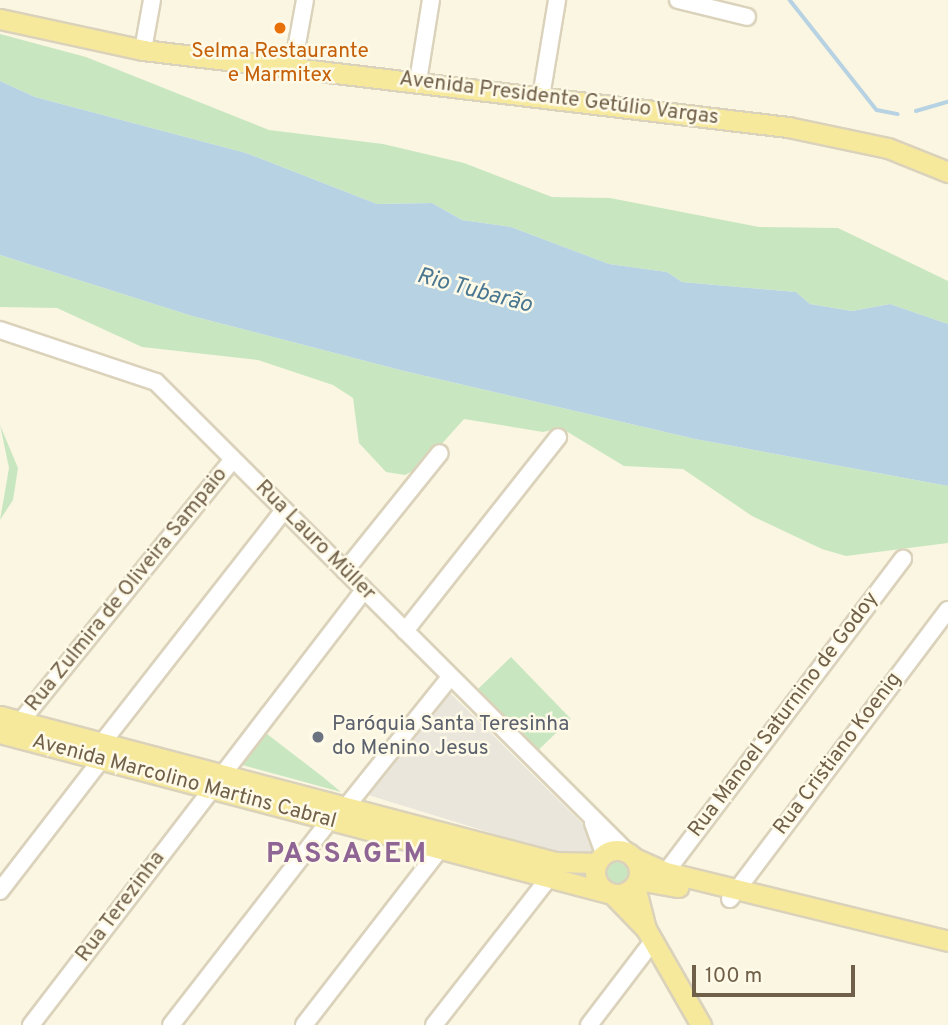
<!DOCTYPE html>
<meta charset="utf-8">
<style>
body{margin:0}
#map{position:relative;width:948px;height:1025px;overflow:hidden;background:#fbf6e1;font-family:Overpass,sans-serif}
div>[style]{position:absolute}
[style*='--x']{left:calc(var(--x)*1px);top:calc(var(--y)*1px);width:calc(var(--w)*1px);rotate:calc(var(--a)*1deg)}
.industrial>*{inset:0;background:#eae6dc}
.green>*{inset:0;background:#c8e7c1;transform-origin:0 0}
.round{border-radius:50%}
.water>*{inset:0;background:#b7d3e3}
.stream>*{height:3.5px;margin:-1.75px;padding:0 1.75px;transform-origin:1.75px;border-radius:1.75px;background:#b7d3e3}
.roads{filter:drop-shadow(2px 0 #dbd2bb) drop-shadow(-2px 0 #dbd2bb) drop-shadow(0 2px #dbd2bb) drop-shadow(0 -2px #dbd2bb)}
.minor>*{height:16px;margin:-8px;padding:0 8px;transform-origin:8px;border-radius:8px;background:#fff}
.major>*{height:19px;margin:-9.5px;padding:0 9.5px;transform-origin:9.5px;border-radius:9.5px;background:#f7e99c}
.major>.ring{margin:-9.5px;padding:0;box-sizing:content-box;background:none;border:19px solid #f7e99c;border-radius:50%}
.dots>*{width:19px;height:19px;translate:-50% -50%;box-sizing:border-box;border:4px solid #fefae7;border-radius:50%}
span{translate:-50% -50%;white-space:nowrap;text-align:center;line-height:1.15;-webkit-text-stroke:5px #fefae7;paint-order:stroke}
.food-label{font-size:21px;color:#c56008}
.street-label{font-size:21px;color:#716049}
.worship-label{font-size:21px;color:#5b616d}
.left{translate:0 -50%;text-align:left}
.water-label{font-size:23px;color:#4a7791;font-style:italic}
.district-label{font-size:28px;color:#8e6594;font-weight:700;letter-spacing:2px}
.scale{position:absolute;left:692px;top:965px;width:163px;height:32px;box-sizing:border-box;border:4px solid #716049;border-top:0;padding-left:9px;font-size:21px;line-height:24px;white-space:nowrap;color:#716049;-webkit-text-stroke:5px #fefae7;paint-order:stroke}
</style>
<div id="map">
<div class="industrial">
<div style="clip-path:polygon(445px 688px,592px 833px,595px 851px,569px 857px,365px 794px)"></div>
</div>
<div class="green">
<div style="clip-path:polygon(0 34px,86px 57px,269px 130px,383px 144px,464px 163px,552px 197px,610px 198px,759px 227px,838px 228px,948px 281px,948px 324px,890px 304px,852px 311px,810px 304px,796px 292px,682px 282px,667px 272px,609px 264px,511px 227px,462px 220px,432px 203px,377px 204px,246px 153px,35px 97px,0 81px)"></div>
<div style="clip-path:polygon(0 255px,192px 316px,404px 371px,695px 439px,948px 486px,948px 543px,846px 556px,822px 549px,752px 516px,683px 469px,624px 466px,561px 428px,543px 432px,464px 419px,422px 466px,405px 475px,386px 472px,359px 443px,353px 398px,333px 385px,258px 360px,142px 347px,57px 308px,0 307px)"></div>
<div style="clip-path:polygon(0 425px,18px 468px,13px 500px,0 520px,9px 468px)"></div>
<div style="left:511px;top:657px;width:86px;height:47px;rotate:46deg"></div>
<div style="clip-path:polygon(267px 734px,323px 777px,341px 792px,242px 765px)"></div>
<div class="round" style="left:602px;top:858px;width:30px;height:30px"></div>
</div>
<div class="water">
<div style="clip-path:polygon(0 81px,35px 97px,246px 153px,377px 204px,432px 203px,462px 220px,511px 227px,609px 264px,667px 272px,682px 282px,796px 292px,810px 304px,852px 311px,890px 304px,948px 324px,948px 486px,695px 439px,404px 371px,192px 316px,0 255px)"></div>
</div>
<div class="stream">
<div style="--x:790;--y:0;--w:140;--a:51.7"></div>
<div style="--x:877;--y:110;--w:21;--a:11"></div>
<div style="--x:916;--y:111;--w:33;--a:-16"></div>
</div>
<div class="roads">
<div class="minor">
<div style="--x:678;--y:0;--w:71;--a:13.8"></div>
<div style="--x:143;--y:50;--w:51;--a:-79.8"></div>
<div style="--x:293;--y:66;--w:67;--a:-79.7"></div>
<div style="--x:418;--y:81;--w:82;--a:-80.9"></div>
<div style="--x:541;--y:97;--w:98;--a:-80.6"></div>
<div style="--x:0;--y:330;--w:164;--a:18.4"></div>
<div style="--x:156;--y:382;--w:668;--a:44.94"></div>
<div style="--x:345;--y:571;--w:151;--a:-51.2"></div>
<div style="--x:405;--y:631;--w:247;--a:-51.7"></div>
<div style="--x:21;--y:721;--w:337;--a:-51"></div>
<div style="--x:102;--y:743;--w:296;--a:-52"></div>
<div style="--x:223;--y:774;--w:232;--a:-52.5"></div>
<div style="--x:346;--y:807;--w:166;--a:-51.3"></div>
<div style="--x:593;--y:823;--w:33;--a:70"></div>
<div style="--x:666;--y:872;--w:393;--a:-52.9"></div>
<div style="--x:0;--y:891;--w:165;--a:-52.4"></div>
<div style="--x:730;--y:899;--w:362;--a:-53"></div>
<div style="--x:31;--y:1025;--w:297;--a:-52.5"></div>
<div style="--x:171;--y:1025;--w:259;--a:-52.2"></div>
<div style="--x:304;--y:1025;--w:222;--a:-52.3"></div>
<div style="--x:434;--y:1025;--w:187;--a:-52"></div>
<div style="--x:589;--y:1025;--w:106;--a:-52.7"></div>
</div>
<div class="major">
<div style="--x:0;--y:19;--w:146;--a:12.2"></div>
<div style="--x:143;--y:50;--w:650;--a:6.81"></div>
<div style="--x:788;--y:127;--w:102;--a:11.9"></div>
<div style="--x:888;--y:148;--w:65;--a:21.8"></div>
<div style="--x:0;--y:716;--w:574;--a:14.74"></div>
<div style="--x:555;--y:862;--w:42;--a:1.4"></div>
<div style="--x:0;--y:733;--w:633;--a:14.74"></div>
<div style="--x:612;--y:894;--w:49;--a:45.8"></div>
<div class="ring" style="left:595px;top:850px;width:25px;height:25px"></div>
<div style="--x:634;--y:858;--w:35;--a:24"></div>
<div style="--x:666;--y:872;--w:290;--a:13.7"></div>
<div style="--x:638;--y:880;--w:41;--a:9.9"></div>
<div style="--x:635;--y:886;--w:44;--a:75.7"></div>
<div style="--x:646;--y:929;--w:111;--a:60.2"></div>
</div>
</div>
<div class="dots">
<div style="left:280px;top:28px;background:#e8710a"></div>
<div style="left:318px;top:737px;background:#6b7280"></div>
</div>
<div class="food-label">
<span style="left:280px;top:64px">Selma Restaurante<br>e Marmitex</span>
</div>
<div class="street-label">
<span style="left:559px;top:99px;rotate:7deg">Avenida Presidente Getúlio Vargas</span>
<span style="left:315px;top:541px;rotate:45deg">Rua Lauro Müller</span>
<span style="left:127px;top:590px;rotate:-51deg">Rua Zulmira de Oliveira Sampaio</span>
<span style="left:784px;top:715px;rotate:-53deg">Rua Manoel Saturnino de Godoy</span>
<span style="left:838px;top:754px;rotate:-53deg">Rua Cristiano Koenig</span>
<span style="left:184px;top:782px;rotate:15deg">Avenida Marcolino Martins Cabral</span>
<span style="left:121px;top:907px;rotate:-53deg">Rua Terezinha</span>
</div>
<div class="worship-label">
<span class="left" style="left:332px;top:737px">Paróquia Santa Teresinha<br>do Menino Jesus</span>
</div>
<div class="water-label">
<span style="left:474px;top:292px;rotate:15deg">Rio Tubarão</span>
</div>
<div class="district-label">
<span style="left:347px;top:855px">PASSAGEM</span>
</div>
<div class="scale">100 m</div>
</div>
